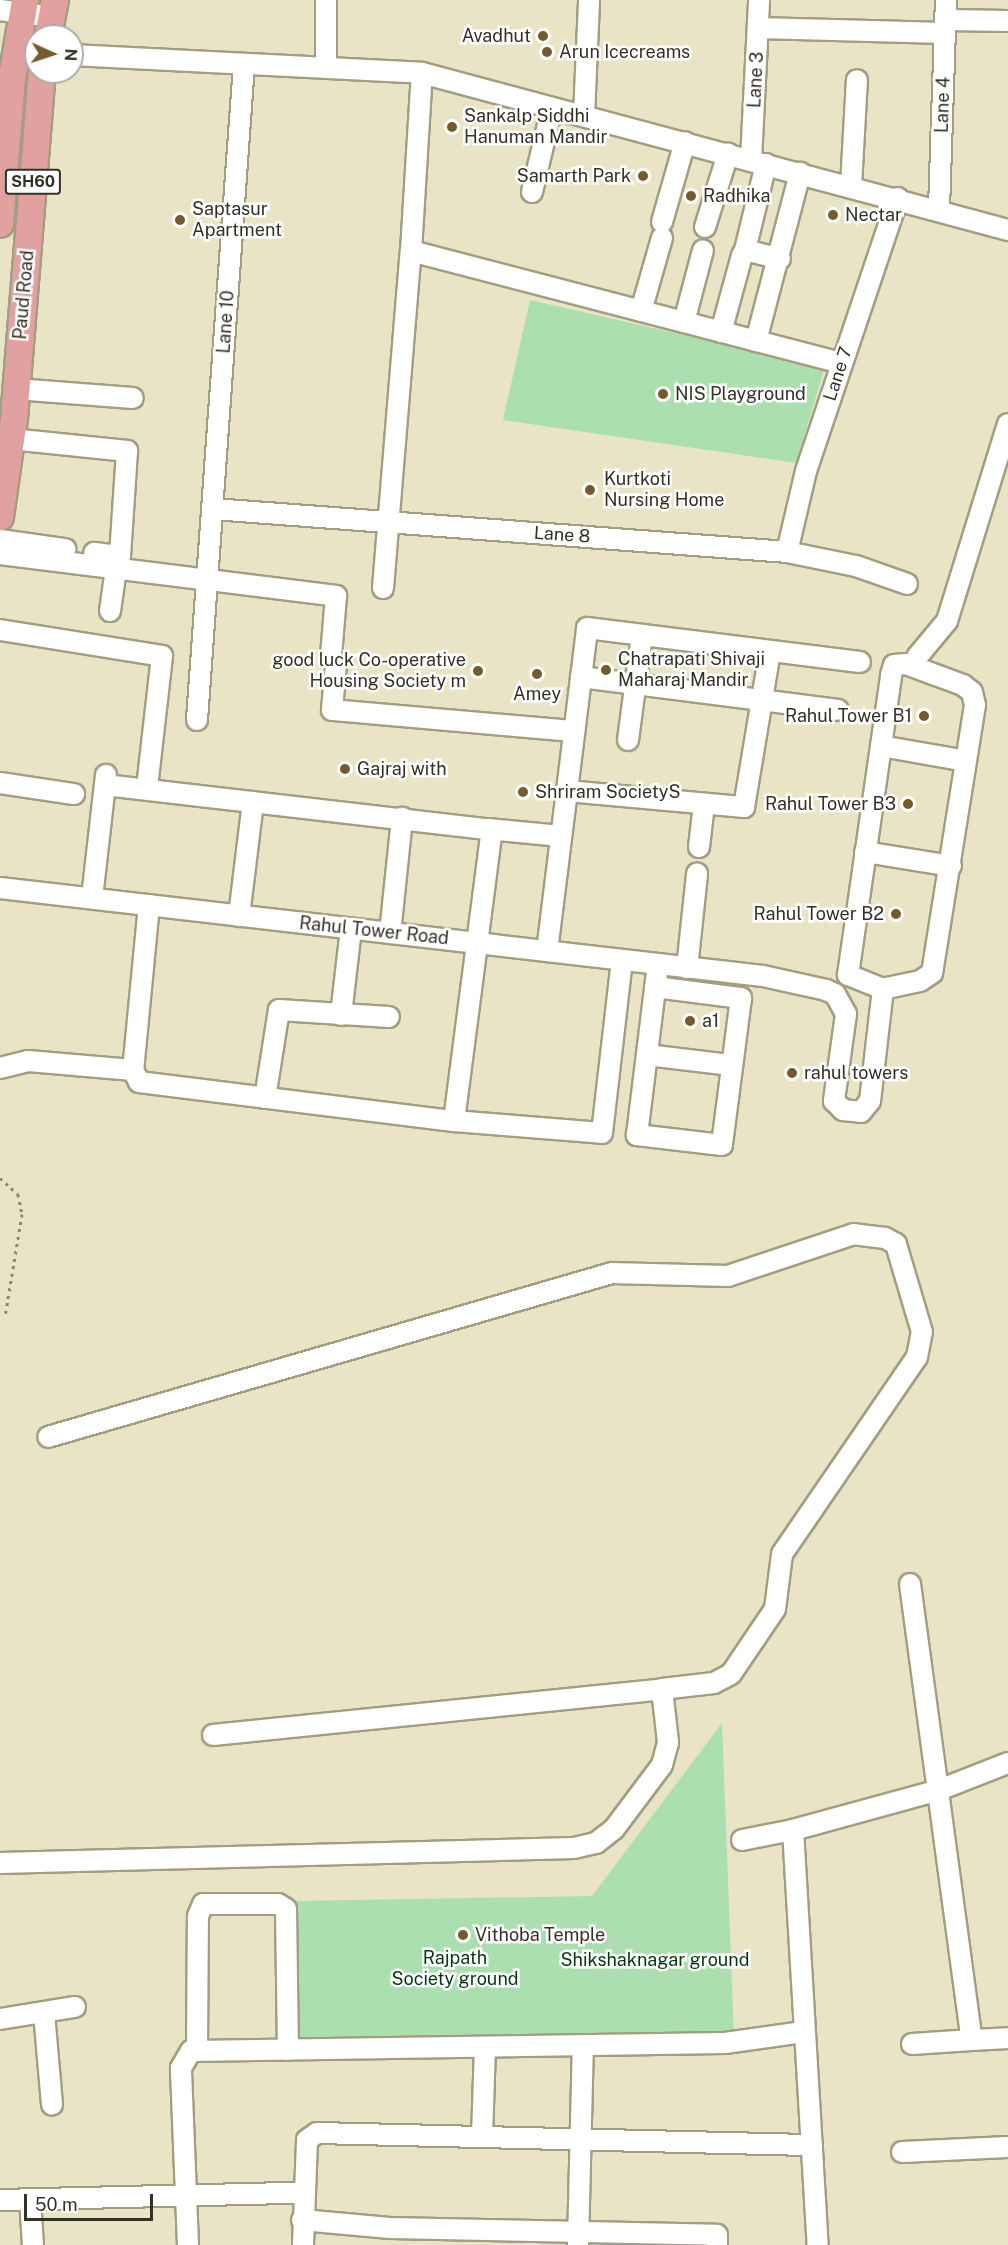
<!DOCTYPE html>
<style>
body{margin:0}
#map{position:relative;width:1008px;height:2245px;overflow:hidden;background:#eae4c6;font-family:"Public Sans",sans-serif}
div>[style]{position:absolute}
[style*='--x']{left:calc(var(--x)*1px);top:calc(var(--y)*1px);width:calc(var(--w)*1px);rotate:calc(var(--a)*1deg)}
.green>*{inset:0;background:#acdfaf}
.path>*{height:3px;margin-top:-1.5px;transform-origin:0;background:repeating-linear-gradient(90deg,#8b8773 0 3px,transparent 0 7.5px)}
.roads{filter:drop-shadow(2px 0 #a39d81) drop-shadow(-2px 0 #a39d81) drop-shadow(0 2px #a39d81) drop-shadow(0 -2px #a39d81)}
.minor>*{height:20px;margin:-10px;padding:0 10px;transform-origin:10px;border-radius:10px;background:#fff}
.major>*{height:26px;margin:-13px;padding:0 13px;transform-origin:13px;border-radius:13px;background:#e0a1a0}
.dots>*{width:16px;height:16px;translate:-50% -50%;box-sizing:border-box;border:3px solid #fff;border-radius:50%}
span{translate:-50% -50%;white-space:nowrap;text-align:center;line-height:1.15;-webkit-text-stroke:5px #fff;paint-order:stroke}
.shield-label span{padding:2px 4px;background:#fff;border:2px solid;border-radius:4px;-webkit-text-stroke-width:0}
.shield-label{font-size:16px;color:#333125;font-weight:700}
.poi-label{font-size:18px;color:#333125}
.right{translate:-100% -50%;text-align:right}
.left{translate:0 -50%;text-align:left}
.street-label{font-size:18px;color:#333125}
.park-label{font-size:18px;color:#063710}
.north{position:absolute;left:24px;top:24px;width:60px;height:60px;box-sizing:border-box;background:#fff;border:2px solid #adada8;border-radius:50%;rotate:93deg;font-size:16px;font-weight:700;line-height:24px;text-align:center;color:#333125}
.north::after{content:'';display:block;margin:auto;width:21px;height:27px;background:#745b2c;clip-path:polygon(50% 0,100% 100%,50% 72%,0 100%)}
.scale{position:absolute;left:24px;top:2194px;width:129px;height:27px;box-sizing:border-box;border:3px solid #333125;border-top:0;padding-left:8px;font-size:18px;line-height:21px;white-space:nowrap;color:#333125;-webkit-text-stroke:4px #fff;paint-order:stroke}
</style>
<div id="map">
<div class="green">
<div style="clip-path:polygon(530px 300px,825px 367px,796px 463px,503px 420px)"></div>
<div style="clip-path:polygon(722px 1723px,734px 2037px,294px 2040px,292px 1901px,592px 1896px)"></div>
</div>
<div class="path">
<div style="--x:0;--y:1178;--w:24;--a:42"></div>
<div style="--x:18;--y:1194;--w:20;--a:79"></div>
<div style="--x:22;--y:1214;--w:104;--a:99.4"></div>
</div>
<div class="roads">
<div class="minor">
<div style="--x:0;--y:10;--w:52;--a:7.7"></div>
<div style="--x:946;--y:20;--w:62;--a:0.9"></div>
<div style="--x:758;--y:28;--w:187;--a:1.5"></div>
<div style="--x:16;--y:52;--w:20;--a:3"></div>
<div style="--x:72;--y:55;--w:350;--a:2.9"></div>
<div style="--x:422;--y:73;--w:607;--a:15"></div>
<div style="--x:326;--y:68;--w:68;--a:-90"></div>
<div style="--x:584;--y:116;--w:116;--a:-87.5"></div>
<div style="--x:751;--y:160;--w:160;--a:-87.1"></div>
<div style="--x:766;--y:164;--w:89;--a:103.7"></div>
<div style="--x:745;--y:250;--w:36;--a:14"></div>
<div style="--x:851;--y:186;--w:106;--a:-86.8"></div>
<div style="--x:532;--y:192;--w:86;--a:-76.6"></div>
<div style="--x:939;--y:209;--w:209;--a:-88.1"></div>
<div style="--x:662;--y:222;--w:83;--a:-74"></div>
<div style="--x:705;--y:227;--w:77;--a:-72.5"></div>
<div style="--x:411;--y:251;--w:445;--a:14.6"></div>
<div style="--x:641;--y:311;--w:76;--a:-74"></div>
<div style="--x:684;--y:322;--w:74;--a:-75.2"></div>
<div style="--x:721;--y:332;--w:80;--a:-74.7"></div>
<div style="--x:756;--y:341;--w:174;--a:-75.3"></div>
<div style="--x:16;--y:389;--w:117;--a:4.4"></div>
<div style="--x:11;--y:439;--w:117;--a:5.9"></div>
<div style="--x:127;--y:451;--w:105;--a:93.8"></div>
<div style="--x:120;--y:556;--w:26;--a:-173"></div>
<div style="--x:213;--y:509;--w:576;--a:4.28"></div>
<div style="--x:787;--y:552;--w:70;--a:11.5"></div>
<div style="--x:856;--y:566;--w:54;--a:19.4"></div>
<div style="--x:0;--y:540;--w:66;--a:7.9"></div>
<div style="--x:787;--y:552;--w:83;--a:-76.8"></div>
<div style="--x:806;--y:471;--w:288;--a:-71.4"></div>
<div style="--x:0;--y:554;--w:339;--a:7.1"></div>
<div style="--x:336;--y:596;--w:59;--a:94.8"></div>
<div style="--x:383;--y:588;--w:338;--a:-85.3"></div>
<div style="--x:411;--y:251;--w:178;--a:-86.5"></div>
<div style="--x:110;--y:611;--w:42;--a:-81.9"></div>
<div style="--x:0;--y:630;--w:164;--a:9.1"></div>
<div style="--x:162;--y:656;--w:124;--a:96.5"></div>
<div style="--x:917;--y:657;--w:47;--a:-50.2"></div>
<div style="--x:947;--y:621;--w:206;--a:-72.8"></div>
<div style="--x:336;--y:664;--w:46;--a:95"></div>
<div style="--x:332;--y:710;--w:243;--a:5"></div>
<div style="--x:906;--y:664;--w:61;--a:20.2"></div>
<div style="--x:963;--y:685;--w:11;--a:38"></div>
<div style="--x:972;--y:692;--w:13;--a:77"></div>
<div style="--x:975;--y:705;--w:271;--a:99.1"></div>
<div style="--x:932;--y:973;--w:14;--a:146"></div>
<div style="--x:920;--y:981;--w:38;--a:168"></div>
<div style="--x:883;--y:989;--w:38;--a:-158"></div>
<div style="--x:848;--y:975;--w:303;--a:-81.8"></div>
<div style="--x:891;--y:675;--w:10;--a:-73"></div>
<div style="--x:894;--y:665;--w:12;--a:-5"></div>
<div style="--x:581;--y:677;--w:259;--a:7.3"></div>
<div style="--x:197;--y:720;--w:658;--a:-85.9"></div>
<div style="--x:628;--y:740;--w:106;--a:-82.4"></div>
<div style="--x:881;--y:746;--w:86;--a:10"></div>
<div style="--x:0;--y:783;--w:75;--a:8.5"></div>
<div style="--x:105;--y:785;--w:386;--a:6.6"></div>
<div style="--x:488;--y:829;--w:8;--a:67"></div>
<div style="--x:491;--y:836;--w:287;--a:97.4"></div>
<div style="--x:567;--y:791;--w:178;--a:5.2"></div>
<div style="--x:744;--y:807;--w:158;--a:-80.5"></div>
<div style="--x:488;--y:829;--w:73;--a:5.5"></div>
<div style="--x:699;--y:847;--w:43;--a:-83.4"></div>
<div style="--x:865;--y:852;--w:87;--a:9.2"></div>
<div style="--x:0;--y:888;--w:768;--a:6.58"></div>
<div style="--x:763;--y:976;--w:65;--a:12.5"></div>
<div style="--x:826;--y:990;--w:10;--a:24"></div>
<div style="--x:835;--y:994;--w:23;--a:61"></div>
<div style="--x:846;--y:1014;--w:88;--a:97.9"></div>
<div style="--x:834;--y:1101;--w:13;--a:45"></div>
<div style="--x:843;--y:1110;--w:18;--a:6"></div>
<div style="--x:861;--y:1112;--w:14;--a:-51"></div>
<div style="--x:870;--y:1101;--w:113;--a:-83.4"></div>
<div style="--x:92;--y:898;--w:124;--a:-83.5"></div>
<div style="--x:149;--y:905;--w:166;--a:95.5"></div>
<div style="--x:133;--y:1070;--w:13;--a:63"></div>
<div style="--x:139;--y:1082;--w:317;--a:7.1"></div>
<div style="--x:454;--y:1121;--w:148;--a:4.6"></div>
<div style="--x:602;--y:1133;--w:174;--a:-83.4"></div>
<div style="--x:239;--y:916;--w:115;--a:-83"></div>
<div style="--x:390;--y:933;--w:116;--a:-84"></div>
<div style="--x:547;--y:951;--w:325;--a:-82.9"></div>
<div style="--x:587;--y:628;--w:275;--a:7.1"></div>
<div style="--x:687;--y:968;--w:95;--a:-83.9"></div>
<div style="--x:655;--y:987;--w:87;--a:7.3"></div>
<div style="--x:741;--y:998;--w:148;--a:97.4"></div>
<div style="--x:722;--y:1145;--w:86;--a:-173.3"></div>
<div style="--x:637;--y:1135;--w:172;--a:-83"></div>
<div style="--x:341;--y:1015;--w:87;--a:-83.4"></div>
<div style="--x:647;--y:1055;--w:85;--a:6.8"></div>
<div style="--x:0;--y:1068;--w:29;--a:-14"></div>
<div style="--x:28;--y:1061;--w:105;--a:4.9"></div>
<div style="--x:265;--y:1098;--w:89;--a:-81"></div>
<div style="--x:279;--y:1010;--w:110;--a:3.6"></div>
<div style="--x:910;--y:1584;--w:460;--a:82.3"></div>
<div style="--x:972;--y:2040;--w:36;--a:-3"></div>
<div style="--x:213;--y:1735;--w:451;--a:-5.8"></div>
<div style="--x:793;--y:1830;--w:416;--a:86.6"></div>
<div style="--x:742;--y:1840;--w:52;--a:-11.1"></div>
<div style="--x:793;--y:1830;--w:151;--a:-15.3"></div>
<div style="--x:939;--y:1790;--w:74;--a:-21.4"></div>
<div style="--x:0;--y:1863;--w:574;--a:-1.5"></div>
<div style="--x:574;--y:1848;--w:23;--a:-13"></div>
<div style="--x:596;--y:1843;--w:23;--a:-38"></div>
<div style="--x:614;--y:1829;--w:80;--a:-53.1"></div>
<div style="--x:662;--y:1765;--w:24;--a:-75"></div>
<div style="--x:668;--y:1742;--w:53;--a:-96.5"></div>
<div style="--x:662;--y:1689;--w:52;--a:-6.6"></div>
<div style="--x:714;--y:1683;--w:19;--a:-28"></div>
<div style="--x:731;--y:1674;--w:78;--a:-55.9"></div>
<div style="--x:775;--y:1609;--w:55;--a:-82.7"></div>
<div style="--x:782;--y:1554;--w:239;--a:-55.6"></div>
<div style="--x:917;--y:1357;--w:25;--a:-79"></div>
<div style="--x:922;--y:1332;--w:92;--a:-106.5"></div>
<div style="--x:896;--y:1244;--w:13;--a:-151"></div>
<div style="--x:885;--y:1238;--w:31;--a:-173"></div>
<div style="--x:854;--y:1234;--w:133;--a:161.6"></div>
<div style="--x:728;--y:1276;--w:116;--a:-178.5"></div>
<div style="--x:612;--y:1273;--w:587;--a:163.79"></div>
<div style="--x:44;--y:2013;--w:92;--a:85"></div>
<div style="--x:0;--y:2019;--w:76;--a:-9.1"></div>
<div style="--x:912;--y:2044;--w:60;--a:-3.8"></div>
<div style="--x:197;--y:2051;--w:135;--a:-89.6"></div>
<div style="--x:198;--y:1916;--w:13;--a:-67"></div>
<div style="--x:203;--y:1904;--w:75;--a:0"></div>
<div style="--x:278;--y:1904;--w:9;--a:32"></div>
<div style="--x:286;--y:1909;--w:141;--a:89.2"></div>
<div style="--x:482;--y:2137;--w:89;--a:-88.1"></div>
<div style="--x:902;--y:2152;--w:106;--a:-2.7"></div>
<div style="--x:30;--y:2199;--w:46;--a:86.3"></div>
<div style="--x:0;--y:2200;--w:295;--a:-1.4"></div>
<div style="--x:302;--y:2220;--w:88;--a:5.2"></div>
<div style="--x:390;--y:2228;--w:327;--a:1.2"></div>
<div style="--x:717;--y:2235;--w:10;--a:90"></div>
<div style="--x:188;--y:2245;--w:177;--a:-92.3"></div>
<div style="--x:181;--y:2068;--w:20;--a:-60"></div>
<div style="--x:191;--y:2051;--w:534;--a:-0.86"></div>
<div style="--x:725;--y:2043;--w:79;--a:-8"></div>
<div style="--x:303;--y:2245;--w:105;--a:-87.8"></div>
<div style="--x:307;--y:2140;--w:12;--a:-35"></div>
<div style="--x:317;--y:2133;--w:495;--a:1.4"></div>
<div style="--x:578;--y:2245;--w:199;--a:-88.6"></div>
</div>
<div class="major">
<div style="--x:48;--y:36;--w:37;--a:-79"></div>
<div style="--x:0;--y:224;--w:146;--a:-85.3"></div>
<div style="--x:12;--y:78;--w:79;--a:-80.5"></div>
<div style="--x:0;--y:517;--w:99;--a:-81.9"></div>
<div style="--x:14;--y:419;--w:348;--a:-85.4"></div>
</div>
</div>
<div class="dots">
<div style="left:543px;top:36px;background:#745b2c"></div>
<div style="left:547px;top:52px;background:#745b2c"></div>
<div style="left:452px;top:127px;background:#745b2c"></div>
<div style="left:643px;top:176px;background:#745b2c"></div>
<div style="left:691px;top:196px;background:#745b2c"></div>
<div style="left:833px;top:215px;background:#745b2c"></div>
<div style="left:180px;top:220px;background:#745b2c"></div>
<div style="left:663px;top:394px;background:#745b2c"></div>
<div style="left:590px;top:490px;background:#745b2c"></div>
<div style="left:606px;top:670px;background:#745b2c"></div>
<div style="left:478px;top:671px;background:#745b2c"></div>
<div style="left:537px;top:674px;background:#745b2c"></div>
<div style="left:924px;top:716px;background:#745b2c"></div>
<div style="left:345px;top:769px;background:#745b2c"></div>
<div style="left:523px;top:792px;background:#745b2c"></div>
<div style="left:908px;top:804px;background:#745b2c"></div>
<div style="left:896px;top:914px;background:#745b2c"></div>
<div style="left:690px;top:1021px;background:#745b2c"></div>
<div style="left:792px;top:1073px;background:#745b2c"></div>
<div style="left:463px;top:1935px;background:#745b2c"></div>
</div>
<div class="shield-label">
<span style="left:33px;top:182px">SH60</span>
</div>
<div class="poi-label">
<span class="right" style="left:531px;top:36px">Avadhut</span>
<span class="left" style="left:559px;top:52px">Arun Icecreams</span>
<span class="left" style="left:464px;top:127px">Sankalp Siddhi<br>Hanuman Mandir</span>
<span class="right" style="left:631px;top:176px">Samarth Park</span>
<span class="left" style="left:703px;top:196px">Radhika</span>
<span class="left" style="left:192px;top:220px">Saptasur<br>Apartment</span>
<span class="left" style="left:845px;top:215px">Nectar</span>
<span class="left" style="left:675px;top:394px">NIS Playground</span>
<span class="left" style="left:604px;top:490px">Kurtkoti<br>Nursing Home</span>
<span class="left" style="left:618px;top:670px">Chatrapati Shivaji<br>Maharaj Mandir</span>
<span class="right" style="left:466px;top:671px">good luck Co-operative<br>Housing Society m</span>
<span style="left:537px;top:694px">Amey</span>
<span class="right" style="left:912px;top:716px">Rahul Tower B1</span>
<span class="left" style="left:357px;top:769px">Gajraj with</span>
<span class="left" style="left:535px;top:792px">Shriram SocietyS</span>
<span class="right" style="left:896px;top:804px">Rahul Tower B3</span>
<span class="right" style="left:884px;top:914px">Rahul Tower B2</span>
<span class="left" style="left:702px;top:1021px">a1</span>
<span class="left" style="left:804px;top:1073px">rahul towers</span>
<span class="left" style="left:475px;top:1935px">Vithoba Temple</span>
</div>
<div class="street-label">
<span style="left:756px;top:80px;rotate:-87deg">Lane 3</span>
<span style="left:943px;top:105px;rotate:-88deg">Lane 4</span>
<span style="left:24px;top:295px;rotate:-85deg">Paud Road</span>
<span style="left:226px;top:322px;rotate:-86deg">Lane 10</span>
<span style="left:838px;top:374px;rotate:-72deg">Lane 7</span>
<span style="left:562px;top:535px;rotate:4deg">Lane 8</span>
<span style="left:374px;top:931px;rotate:6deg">Rahul Tower Road</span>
</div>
<div class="park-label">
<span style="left:455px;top:1969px">Rajpath<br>Society ground</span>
<span style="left:655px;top:1960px">Shikshaknagar ground</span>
</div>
<div class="north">N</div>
<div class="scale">50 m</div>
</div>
